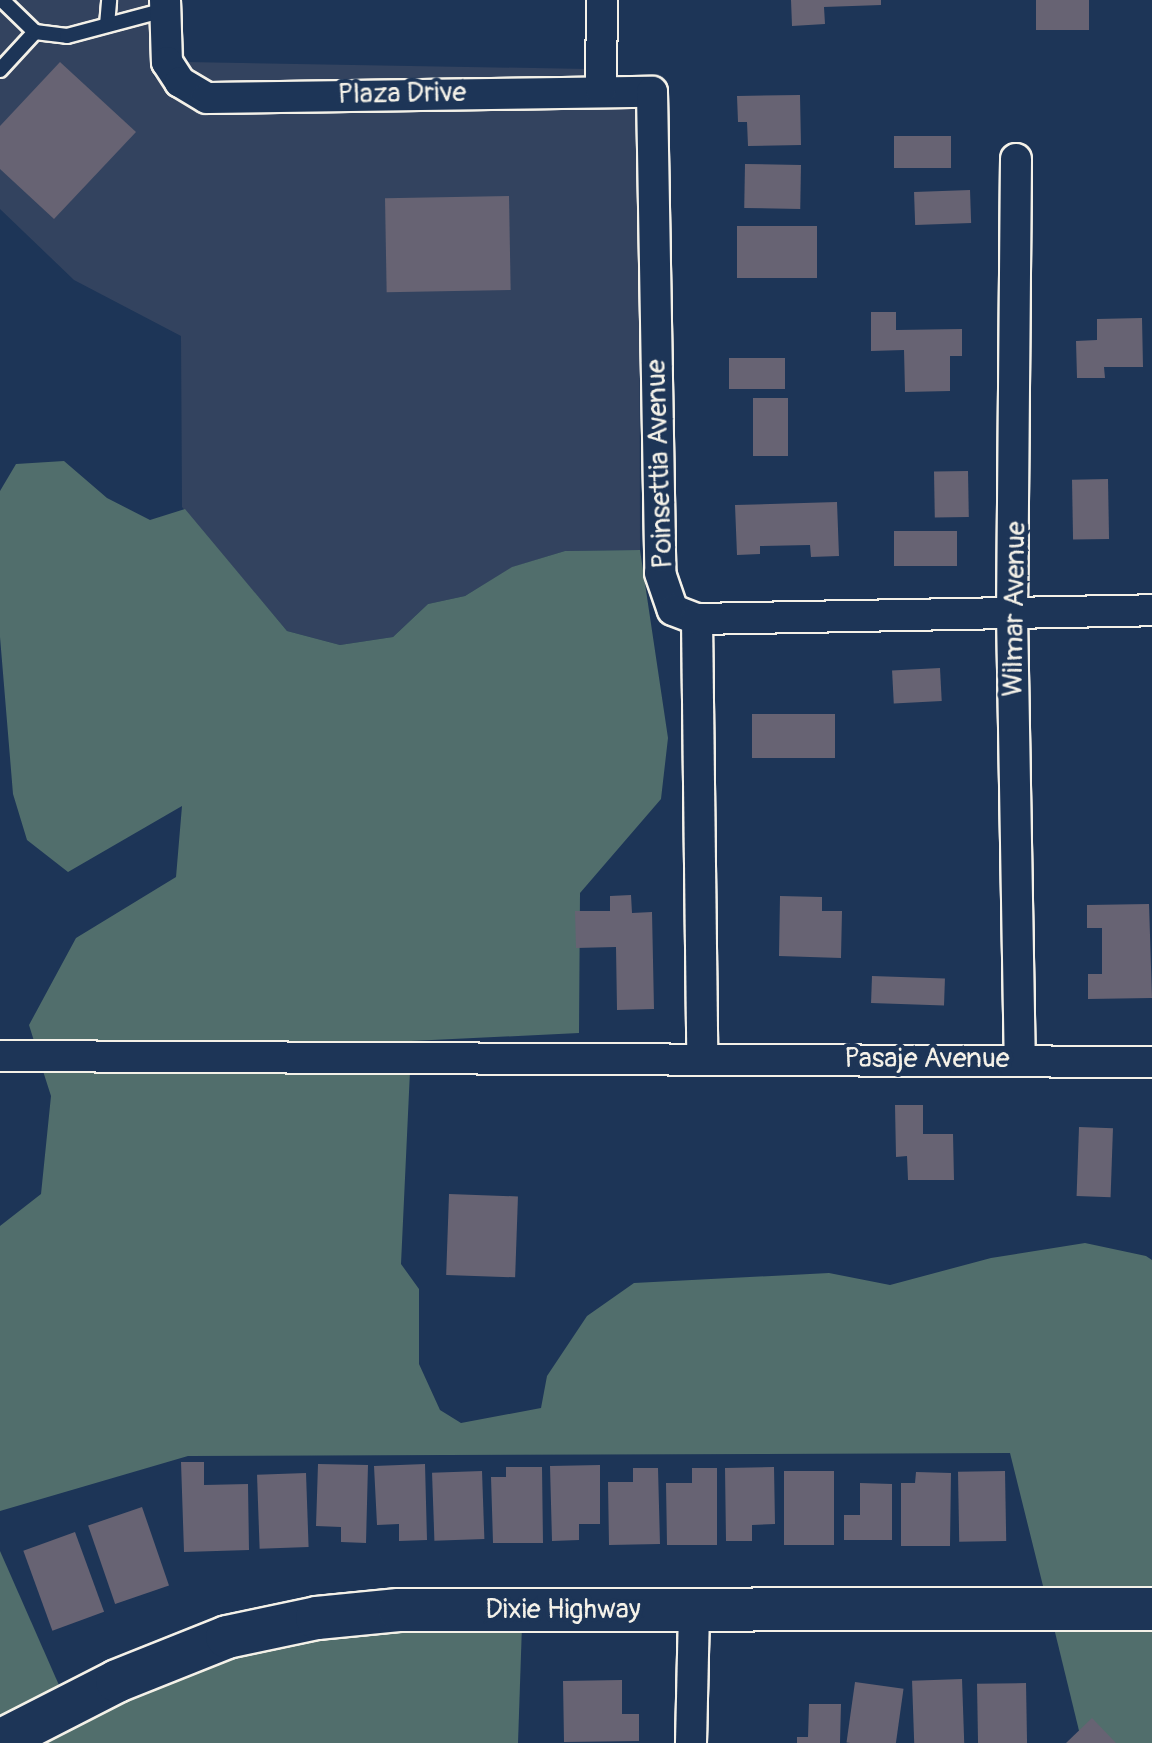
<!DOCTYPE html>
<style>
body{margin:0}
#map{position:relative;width:1152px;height:1743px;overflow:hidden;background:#1d3557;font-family:Pangolin,sans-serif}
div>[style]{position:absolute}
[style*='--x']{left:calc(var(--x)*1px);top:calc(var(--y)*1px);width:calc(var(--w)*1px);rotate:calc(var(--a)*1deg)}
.built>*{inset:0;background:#33435f}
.green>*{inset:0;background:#516e6c}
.building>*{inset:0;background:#676373;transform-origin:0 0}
.roads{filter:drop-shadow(2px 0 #f4f1e8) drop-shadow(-2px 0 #f4f1e8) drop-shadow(0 2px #f4f1e8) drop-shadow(0 -2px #f4f1e8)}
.lane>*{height:14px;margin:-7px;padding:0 7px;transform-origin:7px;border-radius:7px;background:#1d3557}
.street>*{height:30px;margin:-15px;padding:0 15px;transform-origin:15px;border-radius:15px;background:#1d3557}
.secondary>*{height:42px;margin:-21px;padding:0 21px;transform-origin:21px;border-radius:21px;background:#1d3557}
span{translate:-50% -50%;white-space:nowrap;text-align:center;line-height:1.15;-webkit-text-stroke:8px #1d3557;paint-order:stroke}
.street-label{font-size:28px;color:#f4f1e8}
</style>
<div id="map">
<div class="built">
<div style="clip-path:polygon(0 0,152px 0,149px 59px,154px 77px,170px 91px,639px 106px,640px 550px,565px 551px,513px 567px,465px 596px,428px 604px,393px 637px,340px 645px,287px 631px,182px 507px,181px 336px,74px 280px,0 209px)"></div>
<div style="clip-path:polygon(178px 0,186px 62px,588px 69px,588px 75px,210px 83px,180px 57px)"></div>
</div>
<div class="green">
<div style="clip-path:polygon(64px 461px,107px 498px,150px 520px,185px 509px,287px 631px,340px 645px,393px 637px,428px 604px,465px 596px,512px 567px,565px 551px,640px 550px,668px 738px,661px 799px,580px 893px,579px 1033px,411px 1041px,34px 1041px,29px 1025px,76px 938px,176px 877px,182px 806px,68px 872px,27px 840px,13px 794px,0 637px,0 491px,16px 464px)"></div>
<div style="clip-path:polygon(43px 1071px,410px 1071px,401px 1264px,419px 1289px,419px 1364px,440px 1410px,461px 1423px,541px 1408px,547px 1376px,587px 1316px,634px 1283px,829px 1273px,890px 1285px,991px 1258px,1085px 1243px,1146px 1256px,1152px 1260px,1152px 1594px,1045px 1594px,1010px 1453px,188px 1456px,0 1511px,0 1226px,41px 1194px,51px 1096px)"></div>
<div style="clip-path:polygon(0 1551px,62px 1692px,0 1724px)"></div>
<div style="clip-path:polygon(1053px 1624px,1152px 1624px,1152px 1743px,1082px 1743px)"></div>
<div style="clip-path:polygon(522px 1625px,518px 1743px,23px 1743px,189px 1669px,324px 1633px)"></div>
</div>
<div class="building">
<div style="clip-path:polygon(791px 0,881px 0,881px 5px,824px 7px,825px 24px,792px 26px)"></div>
<div style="left:1036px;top:0;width:53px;height:30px"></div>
<div style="clip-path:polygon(60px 62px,136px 132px,54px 219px,0 169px,0 126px)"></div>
<div style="clip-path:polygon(800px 95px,801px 145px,748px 146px,747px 122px,738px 122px,737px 96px)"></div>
<div style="left:951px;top:136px;width:32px;height:57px;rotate:90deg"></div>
<div style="left:745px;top:164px;width:56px;height:44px;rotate:1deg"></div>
<div style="left:970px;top:190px;width:33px;height:56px;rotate:88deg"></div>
<div style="left:509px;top:196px;width:94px;height:124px;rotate:89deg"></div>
<div style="left:817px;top:226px;width:52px;height:80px;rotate:90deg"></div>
<div style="clip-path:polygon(871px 312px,896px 312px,896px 330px,962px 329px,962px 356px,950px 356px,950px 391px,905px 392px,904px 350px,871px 351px)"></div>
<div style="clip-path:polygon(1142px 318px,1143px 367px,1104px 367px,1105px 378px,1077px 378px,1076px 341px,1097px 340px,1097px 319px)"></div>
<div style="left:785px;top:358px;width:31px;height:56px;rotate:90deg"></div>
<div style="left:753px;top:398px;width:35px;height:58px"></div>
<div style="left:968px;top:471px;width:46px;height:34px;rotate:89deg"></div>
<div style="left:1108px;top:479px;width:60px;height:36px;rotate:89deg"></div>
<div style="clip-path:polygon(837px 502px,839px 556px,811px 557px,810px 545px,760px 546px,760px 554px,737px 555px,735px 505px)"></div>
<div style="left:957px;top:531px;width:35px;height:63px;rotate:90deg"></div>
<div style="left:940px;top:668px;width:33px;height:48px;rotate:87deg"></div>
<div style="left:752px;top:714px;width:83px;height:44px"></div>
<div style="clip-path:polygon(631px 895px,632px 913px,652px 912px,654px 1009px,617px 1010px,616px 947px,576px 948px,575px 911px,610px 911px,610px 896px)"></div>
<div style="clip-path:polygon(780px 896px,822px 897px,822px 911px,842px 911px,841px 958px,779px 956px)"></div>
<div style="clip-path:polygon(1149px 904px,1152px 998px,1088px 999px,1088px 974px,1102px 974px,1102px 928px,1087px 928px,1087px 905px)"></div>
<div style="left:872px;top:976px;width:73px;height:27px;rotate:2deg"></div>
<div style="clip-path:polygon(895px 1105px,923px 1105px,923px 1134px,953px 1134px,954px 1180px,908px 1180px,907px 1156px,896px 1157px)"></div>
<div style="left:1079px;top:1127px;width:34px;height:69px;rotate:2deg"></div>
<div style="left:449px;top:1194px;width:69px;height:81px;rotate:2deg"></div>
<div style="clip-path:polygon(181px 1462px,204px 1462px,204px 1485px,248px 1484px,249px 1550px,184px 1552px)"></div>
<div style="clip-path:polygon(318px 1464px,368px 1465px,366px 1543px,341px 1542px,341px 1527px,316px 1526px)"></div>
<div style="clip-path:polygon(425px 1464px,427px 1540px,399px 1541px,399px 1524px,377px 1525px,374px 1466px)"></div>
<div style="clip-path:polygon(600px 1465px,600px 1524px,579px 1524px,579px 1540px,552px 1541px,550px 1466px)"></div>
<div style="clip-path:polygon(506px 1467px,542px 1467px,543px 1543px,493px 1543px,491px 1477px,506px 1477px)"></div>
<div style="clip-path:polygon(774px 1467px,775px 1524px,752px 1525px,752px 1541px,726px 1541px,725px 1468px)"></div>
<div style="clip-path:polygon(633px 1468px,658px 1468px,660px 1544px,609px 1545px,608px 1482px,633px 1482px)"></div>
<div style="clip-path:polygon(692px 1468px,717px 1468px,717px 1545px,667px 1545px,666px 1483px,692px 1483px)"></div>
<div style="left:482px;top:1471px;width:68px;height:50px;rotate:88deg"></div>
<div style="left:834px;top:1471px;width:74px;height:50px;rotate:90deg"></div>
<div style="left:1005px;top:1471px;width:70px;height:47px;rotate:89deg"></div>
<div style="clip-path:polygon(916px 1472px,951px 1473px,950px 1546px,901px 1546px,901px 1483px,915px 1483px)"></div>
<div style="left:306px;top:1473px;width:74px;height:49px;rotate:88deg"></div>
<div style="clip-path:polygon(860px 1483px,892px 1484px,892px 1540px,844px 1540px,844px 1515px,860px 1515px)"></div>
<div style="left:142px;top:1507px;width:83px;height:57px;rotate:71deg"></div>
<div style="left:75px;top:1532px;width:85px;height:55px;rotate:70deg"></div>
<div style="left:962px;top:1679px;width:64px;height:50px;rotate:88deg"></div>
<div style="clip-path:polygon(622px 1680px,622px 1714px,639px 1714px,639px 1741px,564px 1742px,563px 1681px)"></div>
<div style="left:855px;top:1682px;width:49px;height:61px;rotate:8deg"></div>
<div style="left:1026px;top:1683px;width:60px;height:49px;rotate:89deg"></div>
<div style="clip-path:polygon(809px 1704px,841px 1704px,840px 1743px,797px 1743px,797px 1737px,808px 1737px)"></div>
<div style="clip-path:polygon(1092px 1718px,1116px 1743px,1066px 1743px)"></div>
</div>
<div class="roads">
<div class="lane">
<div style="--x:2;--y:0;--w:46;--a:44.1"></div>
<div style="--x:107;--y:25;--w:25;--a:-85"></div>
<div style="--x:0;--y:70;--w:52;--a:-47.4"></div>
<div style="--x:35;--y:32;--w:32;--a:7"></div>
<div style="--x:67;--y:36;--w:101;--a:-14.9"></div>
</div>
<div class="street">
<div style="--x:165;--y:0;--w:62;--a:88.2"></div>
<div style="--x:167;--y:62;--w:24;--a:57"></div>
<div style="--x:180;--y:82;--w:31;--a:31"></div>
<div style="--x:207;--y:98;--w:445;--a:-0.8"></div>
<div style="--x:652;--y:92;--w:481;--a:89"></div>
<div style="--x:660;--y:573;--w:39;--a:71"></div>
<div style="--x:673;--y:610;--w:26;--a:21"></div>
<div style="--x:697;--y:619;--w:439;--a:89.3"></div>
<div style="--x:601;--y:90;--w:90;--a:-89.4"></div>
<div style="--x:1016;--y:159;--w:454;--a:90.5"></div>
<div style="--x:1012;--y:613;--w:446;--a:89"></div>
<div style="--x:697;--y:619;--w:455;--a:-1.1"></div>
<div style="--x:0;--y:1056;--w:1152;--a:0.3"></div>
<div style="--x:691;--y:1743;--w:134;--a:-88.7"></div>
</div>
<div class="secondary">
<div style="--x:0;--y:1741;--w:131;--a:-27.1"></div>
<div style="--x:117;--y:1681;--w:118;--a:-21.8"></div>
<div style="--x:227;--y:1637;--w:92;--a:-11.9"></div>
<div style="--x:317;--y:1618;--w:82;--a:-5.6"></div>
<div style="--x:399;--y:1610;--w:753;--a:-0.08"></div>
</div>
</div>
<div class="street-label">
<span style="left:402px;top:94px;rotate:-1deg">Plaza Drive</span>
<span style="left:660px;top:464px;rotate:-92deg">Poinsettia Avenue</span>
<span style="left:1015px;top:609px;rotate:-89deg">Wilmar Avenue</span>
<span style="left:927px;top:1059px">Pasaje Avenue</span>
<span style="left:563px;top:1610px">Dixie Highway</span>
</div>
</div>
